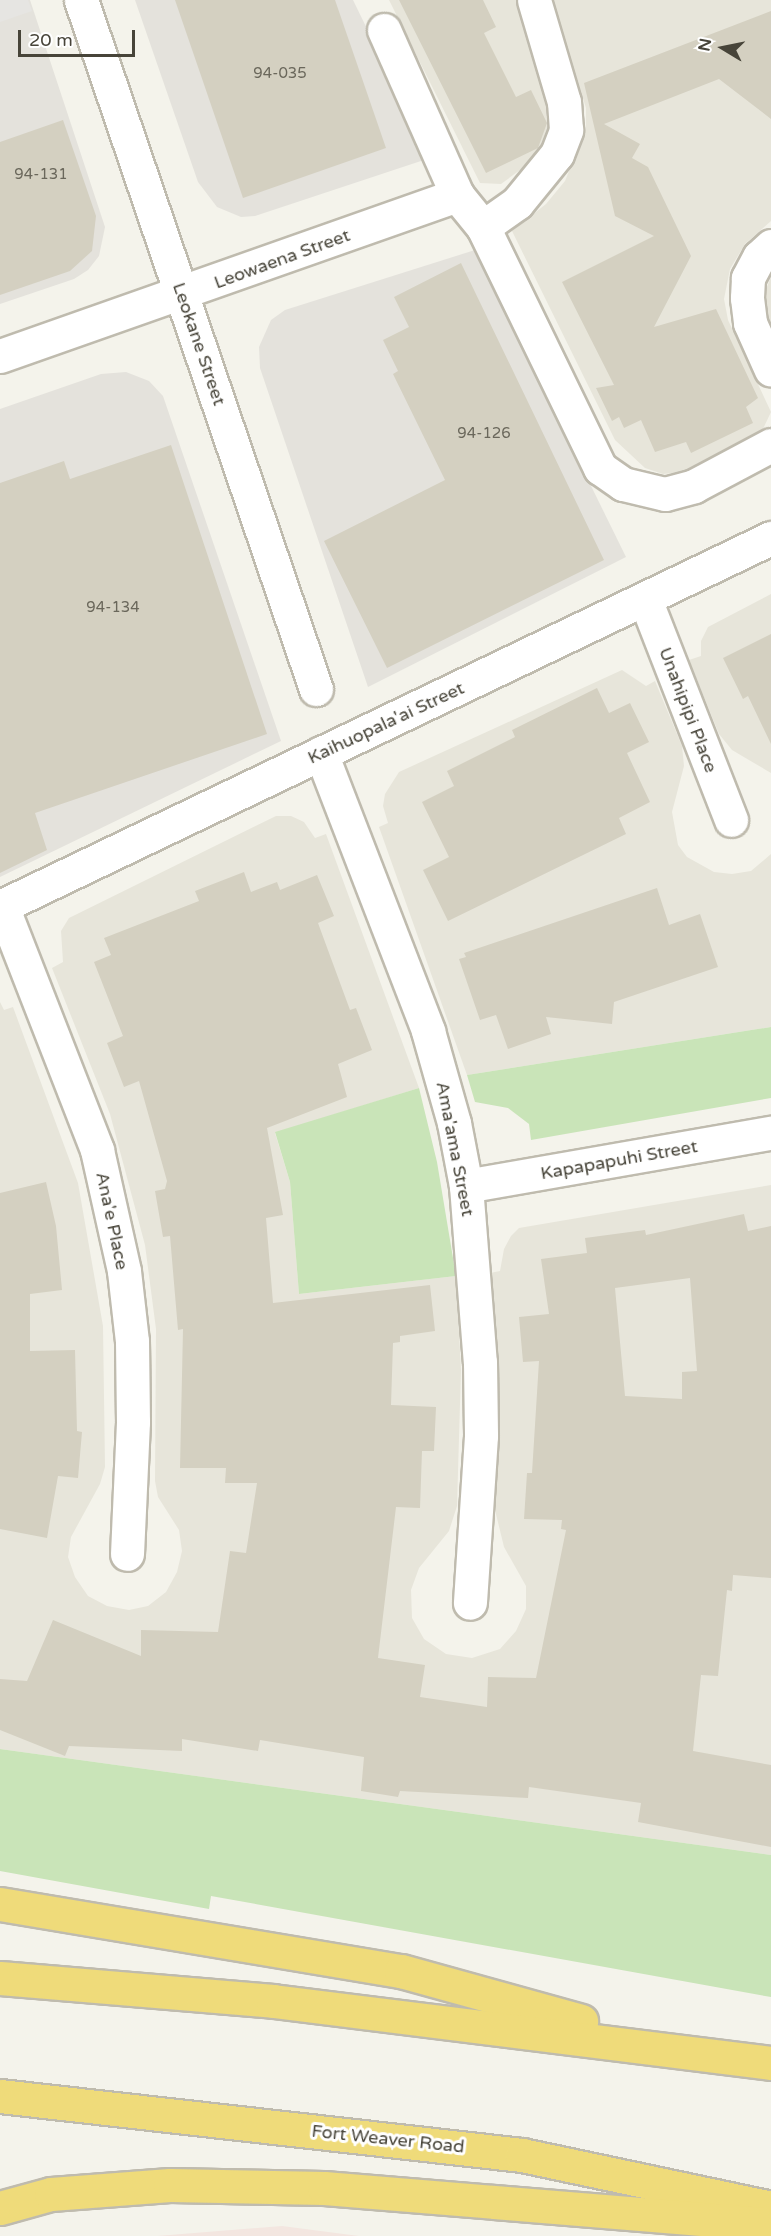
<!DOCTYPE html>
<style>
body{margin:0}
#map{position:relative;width:771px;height:2236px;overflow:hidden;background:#f4f3eb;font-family:"Varela Round",sans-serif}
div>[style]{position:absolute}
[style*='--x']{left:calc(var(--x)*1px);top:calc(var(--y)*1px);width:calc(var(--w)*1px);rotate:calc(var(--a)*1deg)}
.residential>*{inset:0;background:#e7e5da}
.industrial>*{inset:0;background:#e4e2dc}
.medical>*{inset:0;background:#f3e6e0}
.green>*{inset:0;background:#c9e4b8}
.parking>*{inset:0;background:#e6e5e2}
.building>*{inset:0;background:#d4d0c1}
.roads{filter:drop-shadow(2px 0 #bfbbae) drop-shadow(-2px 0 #bfbbae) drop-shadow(0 2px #bfbbae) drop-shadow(0 -2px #bfbbae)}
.minor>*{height:33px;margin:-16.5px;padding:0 16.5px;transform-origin:16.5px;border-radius:16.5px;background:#fff}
.highway>*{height:33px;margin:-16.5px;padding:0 16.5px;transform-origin:16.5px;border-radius:16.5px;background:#efdb7a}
span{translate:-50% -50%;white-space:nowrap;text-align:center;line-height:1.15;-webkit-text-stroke:6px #fff;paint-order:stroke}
.number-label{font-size:15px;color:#6a675b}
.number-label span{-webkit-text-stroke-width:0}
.street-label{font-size:18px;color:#474439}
.north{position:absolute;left:693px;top:18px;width:60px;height:60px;-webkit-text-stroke:4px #fff;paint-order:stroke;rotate:280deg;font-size:16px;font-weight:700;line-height:24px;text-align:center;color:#474439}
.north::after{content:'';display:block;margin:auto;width:21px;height:27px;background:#474439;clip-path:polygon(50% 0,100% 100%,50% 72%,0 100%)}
.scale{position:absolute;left:18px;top:30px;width:117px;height:27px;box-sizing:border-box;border:3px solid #474439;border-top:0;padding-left:8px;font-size:18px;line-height:21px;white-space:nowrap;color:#474439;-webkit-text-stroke:4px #fff;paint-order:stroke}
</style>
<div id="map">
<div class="residential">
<div style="clip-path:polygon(389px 0,517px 0,551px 116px,548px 134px,531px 162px,501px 184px,480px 183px)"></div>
<div style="clip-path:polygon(552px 0,771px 0,771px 221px,745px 244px,730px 269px,724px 299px,728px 320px,771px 412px,761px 433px,751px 441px,682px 472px,663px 474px,645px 468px,615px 440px,512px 231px,546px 204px,565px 181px,586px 129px,586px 108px)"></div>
<div style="clip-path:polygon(771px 277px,771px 324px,762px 299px)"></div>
<div style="clip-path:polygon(771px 594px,771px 773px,732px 750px,719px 734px,689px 660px,701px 656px,701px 641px,708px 627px)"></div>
<div style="clip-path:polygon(622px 670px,646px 686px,655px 681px,682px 746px,684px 766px,672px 812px,678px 845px,687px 857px,714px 872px,732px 874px,751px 871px,771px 854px,771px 1027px,467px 1075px,379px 827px,388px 823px,383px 806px,385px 794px,399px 772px)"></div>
<div style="clip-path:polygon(276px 816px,291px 816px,304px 822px,315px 838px,326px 834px,419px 1088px,275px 1133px,290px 1182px,299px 1294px,456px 1276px,461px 1370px,457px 1506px,449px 1531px,419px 1568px,411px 1590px,412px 1618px,424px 1639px,446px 1654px,472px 1658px,500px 1649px,516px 1631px,526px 1609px,526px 1586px,504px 1547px,495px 1510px,499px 1361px,490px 1273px,500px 1271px,504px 1249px,511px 1236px,519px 1228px,771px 1185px,771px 1855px,0 1749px,0 1002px,4px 1010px,13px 1007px,78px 1183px,103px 1326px,105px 1467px,100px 1484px,71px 1537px,68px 1557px,75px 1577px,88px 1596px,107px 1606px,129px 1610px,148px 1606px,166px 1592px,177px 1572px,182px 1551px,179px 1530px,158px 1497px,155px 1481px,156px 1329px,145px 1245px,110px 1114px,52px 968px,63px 962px,61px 931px,69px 918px)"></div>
</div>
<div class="industrial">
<div style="clip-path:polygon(0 0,30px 0,105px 227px,99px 256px,88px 270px,74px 279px,0 304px)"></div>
<div style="clip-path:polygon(135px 0,353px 0,430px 158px,255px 216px,241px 217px,217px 207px,198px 182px)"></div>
<div style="clip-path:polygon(475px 250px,626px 557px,368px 687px,260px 368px,259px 347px,271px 320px,285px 310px)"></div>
<div style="clip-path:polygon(126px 372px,149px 381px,163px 396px,281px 741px,0 877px,0 409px,101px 374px)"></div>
</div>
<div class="medical">
<div style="clip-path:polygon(282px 2226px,359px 2236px,157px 2236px)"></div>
</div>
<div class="green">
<div style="clip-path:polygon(771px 1027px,771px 1098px,531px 1140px,529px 1124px,508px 1108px,475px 1102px,467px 1075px)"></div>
<div style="clip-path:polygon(419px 1088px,437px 1162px,456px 1276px,299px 1294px,290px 1182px,275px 1132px)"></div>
<div style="clip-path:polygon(0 1749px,771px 1855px,771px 1997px,211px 1896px,209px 1909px,0 1871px)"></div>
</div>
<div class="parking">
<div style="clip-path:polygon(0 0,28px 0,32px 11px,0 22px)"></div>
</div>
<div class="building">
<div style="clip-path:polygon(175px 0,335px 0,386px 148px,243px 198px)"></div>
<div style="clip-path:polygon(399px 0,483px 0,496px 27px,484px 33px,516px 97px,531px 90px,547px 123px,538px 148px,486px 173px)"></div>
<div style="clip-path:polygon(771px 11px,771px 119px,719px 79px,604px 124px,640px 144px,632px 158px,648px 167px,691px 256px,654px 327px,716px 309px,758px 398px,746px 407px,753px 423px,691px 453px,686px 442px,655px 452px,641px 420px,624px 428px,619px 417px,612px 421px,596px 388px,614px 385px,562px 282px,654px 236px,615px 216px,584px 83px)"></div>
<div style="clip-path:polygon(63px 120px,96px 216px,92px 251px,70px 271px,0 295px,0 142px)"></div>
<div style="clip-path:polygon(461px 263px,604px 560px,387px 668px,324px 541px,445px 480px,393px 374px,398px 371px,383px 340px,409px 327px,394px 297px)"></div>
<div style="clip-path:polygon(171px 445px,267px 734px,35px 813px,47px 850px,0 873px,0 483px,64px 461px,70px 479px)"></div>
<div style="clip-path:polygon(771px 634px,771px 744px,748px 696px,743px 699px,723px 658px)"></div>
<div style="clip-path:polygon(597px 688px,609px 713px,630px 703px,649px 742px,627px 753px,650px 802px,619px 818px,626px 834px,448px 921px,423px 870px,449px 857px,422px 802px,454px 786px,447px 771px,515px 737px,512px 730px)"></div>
<div style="clip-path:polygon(evenodd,244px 872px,251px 892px,277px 882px,280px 890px,317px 875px,334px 916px,318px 923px,350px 1010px,356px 1008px,372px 1050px,338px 1064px,347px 1097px,267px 1128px,283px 1215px,266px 1218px,273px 1303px,430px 1285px,435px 1331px,400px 1336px,400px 1342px,393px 1343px,391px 1405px,436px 1407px,434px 1451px,422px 1451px,420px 1508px,396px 1507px,378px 1658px,425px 1665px,420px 1697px,487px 1707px,488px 1677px,536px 1678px,566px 1530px,561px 1529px,562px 1520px,524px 1519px,527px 1473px,532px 1473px,539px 1361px,523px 1362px,519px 1317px,549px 1314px,541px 1259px,587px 1253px,585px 1238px,645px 1230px,646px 1235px,744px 1214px,748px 1231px,771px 1226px,771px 1578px,733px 1575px,732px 1591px,727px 1590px,718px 1676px,701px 1675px,693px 1751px,771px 1765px,771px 1847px,638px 1822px,641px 1803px,529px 1787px,528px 1798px,400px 1791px,398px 1797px,361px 1791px,364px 1757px,260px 1740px,258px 1751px,182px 1739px,182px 1751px,69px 1746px,65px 1756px,0 1730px,0 1679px,27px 1681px,53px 1620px,141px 1656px,141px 1630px,218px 1632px,230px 1551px,246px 1553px,257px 1483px,225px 1483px,226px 1468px,180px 1468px,183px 1329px,178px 1330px,170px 1236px,163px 1237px,155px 1191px,165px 1189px,167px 1181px,139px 1081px,124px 1087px,107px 1043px,123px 1036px,94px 962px,111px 955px,104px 938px,199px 901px,195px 891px,244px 872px,690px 1278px,697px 1371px,682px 1372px,682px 1399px,625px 1396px,615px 1288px,690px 1278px)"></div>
<div style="clip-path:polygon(657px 888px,669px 925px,700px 914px,718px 967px,614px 1002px,612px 1024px,546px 1017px,551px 1034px,508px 1049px,496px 1015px,480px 1020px,459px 959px,466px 957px,464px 953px)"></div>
<div style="clip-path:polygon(46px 1182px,56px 1226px,62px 1290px,30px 1294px,30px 1351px,75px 1350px,77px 1431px,82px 1432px,78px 1478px,58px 1476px,47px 1538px,0 1529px,0 1193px)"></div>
</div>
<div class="roads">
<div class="minor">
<div style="--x:81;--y:0;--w:728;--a:71.17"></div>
<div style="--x:384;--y:30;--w:180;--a:66.1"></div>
<div style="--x:483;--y:227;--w:42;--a:-35.2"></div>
<div style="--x:517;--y:203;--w:63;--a:-50.8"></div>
<div style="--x:557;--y:154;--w:26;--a:-69"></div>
<div style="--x:566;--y:130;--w:28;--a:-94"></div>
<div style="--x:564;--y:102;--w:106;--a:-106.4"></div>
<div style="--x:771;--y:246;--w:16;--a:137"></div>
<div style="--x:759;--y:257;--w:24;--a:118"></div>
<div style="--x:748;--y:278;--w:20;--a:93"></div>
<div style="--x:747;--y:298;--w:25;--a:83"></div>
<div style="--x:750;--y:323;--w:51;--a:65.9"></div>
<div style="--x:0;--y:356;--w:485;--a:-19.4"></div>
<div style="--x:457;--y:195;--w:41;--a:50.9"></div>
<div style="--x:483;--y:227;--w:268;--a:64.1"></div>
<div style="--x:600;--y:468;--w:28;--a:35"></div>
<div style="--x:623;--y:484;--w:43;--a:13.4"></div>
<div style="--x:665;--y:494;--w:30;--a:-15"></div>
<div style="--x:694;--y:486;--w:87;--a:-28"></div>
<div style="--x:645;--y:599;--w:237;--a:68.7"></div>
<div style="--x:321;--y:753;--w:298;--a:68.9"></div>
<div style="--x:428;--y:1031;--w:96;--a:74.2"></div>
<div style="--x:454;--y:1123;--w:64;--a:79.2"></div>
<div style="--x:466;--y:1186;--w:177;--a:85.5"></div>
<div style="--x:480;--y:1362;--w:74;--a:89.2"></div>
<div style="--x:481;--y:1436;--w:167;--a:93.8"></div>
<div style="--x:2;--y:906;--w:262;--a:68.7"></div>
<div style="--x:97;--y:1150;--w:124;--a:77.4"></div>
<div style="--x:124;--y:1271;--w:70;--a:83.5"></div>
<div style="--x:132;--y:1341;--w:81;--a:89.3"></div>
<div style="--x:133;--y:1422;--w:132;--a:92.6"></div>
<div style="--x:0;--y:907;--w:855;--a:-25.58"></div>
<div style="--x:466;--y:1186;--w:310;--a:-9.9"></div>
</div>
<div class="highway">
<div style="--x:0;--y:1904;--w:407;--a:9.5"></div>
<div style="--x:401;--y:1971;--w:187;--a:15.5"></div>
<div style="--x:0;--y:1978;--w:274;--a:4.8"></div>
<div style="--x:273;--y:2001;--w:502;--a:7.1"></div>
<div style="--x:0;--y:2096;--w:525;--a:6.45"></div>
<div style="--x:522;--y:2155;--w:255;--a:12"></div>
<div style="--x:0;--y:2208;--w:53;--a:-15.4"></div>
<div style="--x:51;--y:2194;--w:119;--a:-4.3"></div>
<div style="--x:170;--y:2185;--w:154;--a:1.1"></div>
<div style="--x:324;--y:2188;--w:443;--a:4.7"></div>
</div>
</div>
<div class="number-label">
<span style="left:280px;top:74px">94-035</span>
<span style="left:41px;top:175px">94-131</span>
<span style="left:484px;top:434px">94-126</span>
<span style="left:113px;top:608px">94-134</span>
</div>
<div class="street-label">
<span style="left:282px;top:259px;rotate:-20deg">Leowaena Street</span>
<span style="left:199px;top:344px;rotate:71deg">Leokane Street</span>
<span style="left:688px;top:710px;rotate:69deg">Unahipipi Place</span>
<span style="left:386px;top:723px;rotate:-25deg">Kaihuopala'ai Street</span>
<span style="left:455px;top:1149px;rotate:79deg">Ama'ama Street</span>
<span style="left:619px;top:1160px;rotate:-10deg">Kapapapuhi Street</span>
<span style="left:112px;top:1221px;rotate:78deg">Ana'e Place</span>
<span style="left:388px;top:2139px;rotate:6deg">Fort Weaver Road</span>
</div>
<div class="north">N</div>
<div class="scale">20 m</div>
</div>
